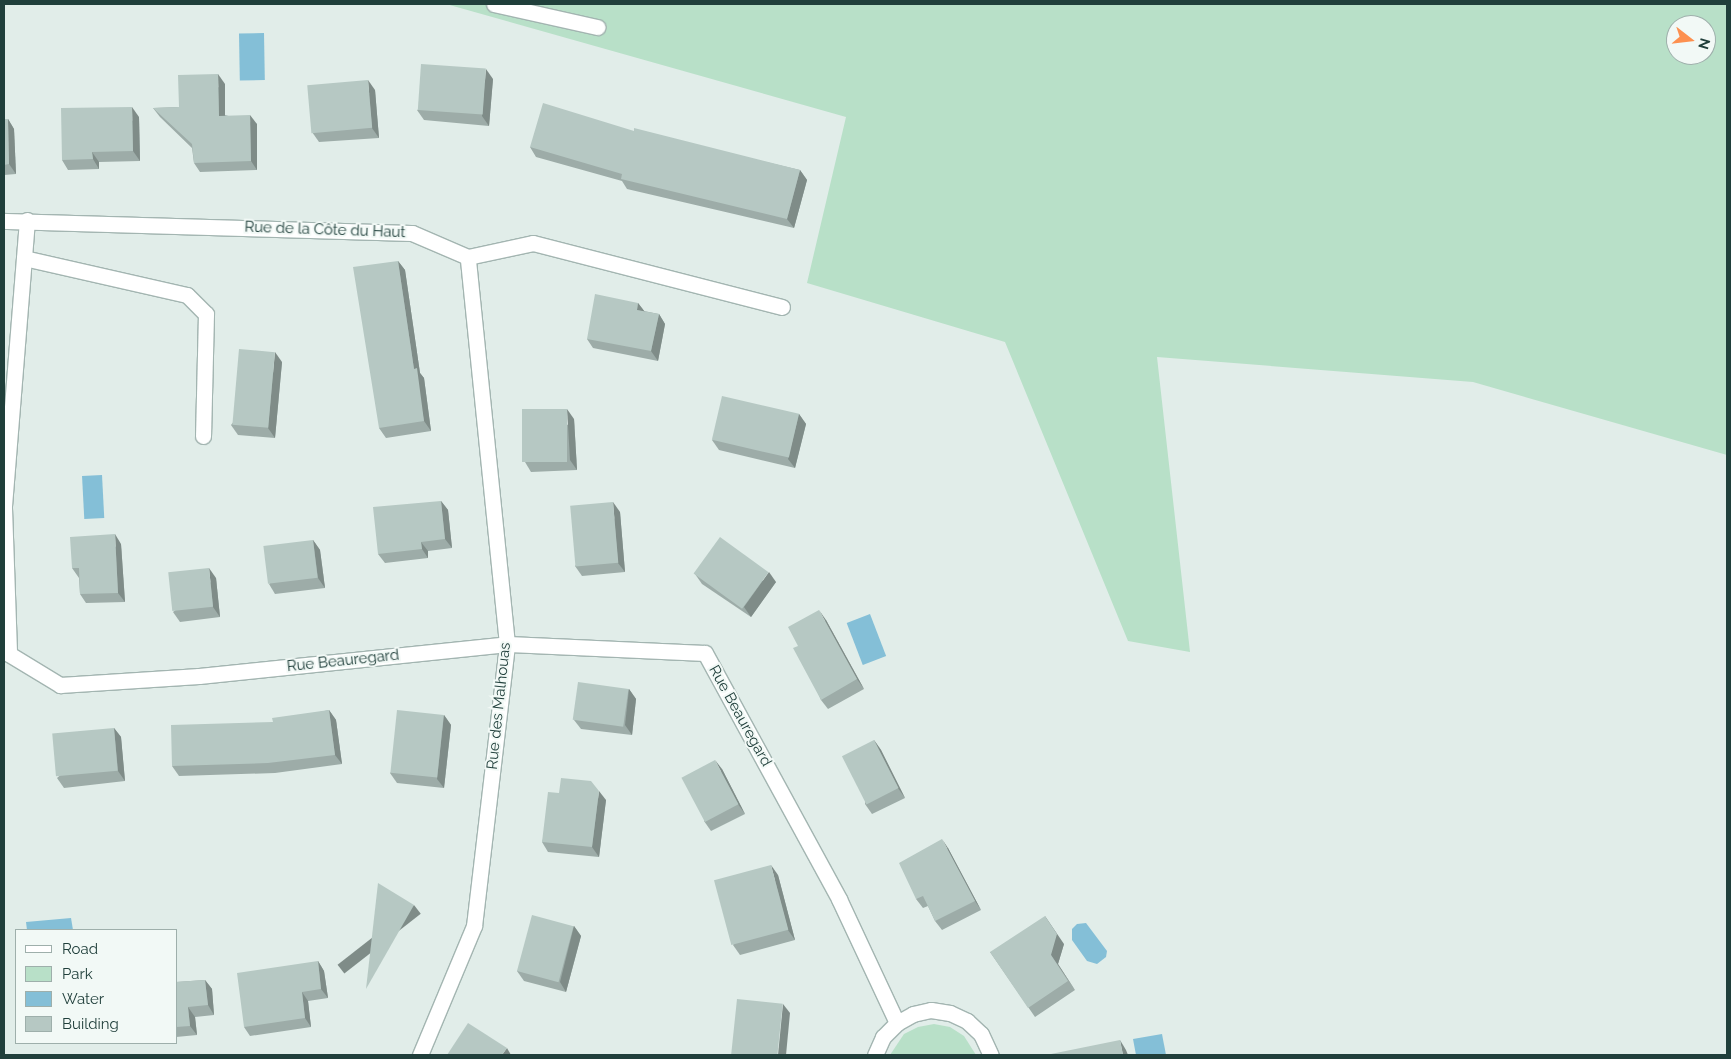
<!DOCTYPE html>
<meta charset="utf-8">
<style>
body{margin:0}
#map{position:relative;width:1731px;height:1059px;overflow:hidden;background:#e1ede9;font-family:Raleway,sans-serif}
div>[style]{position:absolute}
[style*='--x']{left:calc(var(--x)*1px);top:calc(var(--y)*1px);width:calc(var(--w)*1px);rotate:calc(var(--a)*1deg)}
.green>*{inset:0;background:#b8e0c8}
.water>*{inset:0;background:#84bfd7;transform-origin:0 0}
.roads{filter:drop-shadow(1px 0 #a3b5b1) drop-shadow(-1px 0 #a3b5b1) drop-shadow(0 1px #a3b5b1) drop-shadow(0 -1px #a3b5b1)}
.service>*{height:15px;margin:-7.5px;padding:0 7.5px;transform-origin:7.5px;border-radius:7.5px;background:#fff}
.minor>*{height:15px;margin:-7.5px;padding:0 7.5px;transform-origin:7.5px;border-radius:7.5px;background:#fff}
.wall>*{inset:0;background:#9daca8}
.shaded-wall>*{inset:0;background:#7f8c88;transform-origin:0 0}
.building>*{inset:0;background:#b6c8c3;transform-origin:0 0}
span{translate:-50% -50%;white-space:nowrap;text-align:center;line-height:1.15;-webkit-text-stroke:4px #f2f9f6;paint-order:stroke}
.street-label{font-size:15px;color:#203f3b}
.frame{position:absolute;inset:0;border:5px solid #203f3b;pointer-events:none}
.legend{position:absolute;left:15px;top:929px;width:162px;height:115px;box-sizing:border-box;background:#f2f9f6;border:1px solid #9eafab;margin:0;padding:6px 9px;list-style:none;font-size:15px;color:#203f3b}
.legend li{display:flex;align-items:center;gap:10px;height:25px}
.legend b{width:25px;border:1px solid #9eafab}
.north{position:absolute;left:1666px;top:15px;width:50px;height:50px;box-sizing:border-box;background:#f2f9f6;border:1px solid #9eafab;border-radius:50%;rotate:106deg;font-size:14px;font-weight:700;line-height:20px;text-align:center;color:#203f3b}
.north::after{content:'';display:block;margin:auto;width:18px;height:22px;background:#fd904f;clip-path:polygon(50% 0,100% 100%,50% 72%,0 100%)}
</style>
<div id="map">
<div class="green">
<div style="clip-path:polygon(evenodd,446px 4px,1727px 4px,1727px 455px,1473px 382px,1157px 357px,1190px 652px,1128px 641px,1005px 342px,807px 283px,846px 117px,446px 4px,1676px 25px,1706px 25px,1706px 55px,1676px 55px,1676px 25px)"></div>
<div style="clip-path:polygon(934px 1024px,950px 1027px,964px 1036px,976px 1055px,890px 1055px,904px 1034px,918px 1027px)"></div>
</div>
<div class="water">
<div style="left:264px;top:33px;width:47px;height:25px;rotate:89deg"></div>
<div style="left:102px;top:475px;width:43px;height:20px;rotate:87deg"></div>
<div style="left:870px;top:614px;width:45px;height:25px;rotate:69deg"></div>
<div style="clip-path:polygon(71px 918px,73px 930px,27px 930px,26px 922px)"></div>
<div style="clip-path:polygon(1086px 923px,1107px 951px,1106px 957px,1097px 964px,1087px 961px,1072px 940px,1072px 929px,1077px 924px)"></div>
<div style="clip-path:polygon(1162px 1034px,1166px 1055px,1136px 1055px,1133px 1039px)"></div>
</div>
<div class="roads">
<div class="service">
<div style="--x:494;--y:4;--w:106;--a:12.6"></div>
<div style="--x:24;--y:258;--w:167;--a:12.8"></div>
<div style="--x:187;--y:295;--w:27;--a:45"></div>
<div style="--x:206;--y:314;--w:122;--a:91.4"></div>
</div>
<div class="minor">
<div style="--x:27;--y:220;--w:289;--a:94.6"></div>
<div style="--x:4;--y:508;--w:146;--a:88"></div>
<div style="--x:9;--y:654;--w:60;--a:31.3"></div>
<div style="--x:60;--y:685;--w:139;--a:-3.7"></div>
<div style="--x:199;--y:676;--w:310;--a:-5.9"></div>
<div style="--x:507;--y:644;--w:198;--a:2.6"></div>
<div style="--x:705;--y:653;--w:280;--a:61.4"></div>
<div style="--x:839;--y:899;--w:137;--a:64.9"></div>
<div style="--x:4;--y:221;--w:408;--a:1.7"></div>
<div style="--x:412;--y:233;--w:61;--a:23.2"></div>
<div style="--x:468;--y:257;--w:66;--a:-12.2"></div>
<div style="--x:533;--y:243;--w:257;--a:14.4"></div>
<div style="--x:420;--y:1055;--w:140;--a:-67.3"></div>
<div style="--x:474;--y:926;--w:284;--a:-83.3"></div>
<div style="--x:507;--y:644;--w:389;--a:-95.8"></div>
<div style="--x:875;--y:1055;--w:20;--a:-66"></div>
<div style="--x:883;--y:1037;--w:20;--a:-45"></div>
<div style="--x:897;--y:1023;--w:18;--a:-29"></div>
<div style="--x:913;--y:1014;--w:18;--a:-13"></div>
<div style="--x:931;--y:1010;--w:19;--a:9"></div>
<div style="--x:950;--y:1013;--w:19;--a:25"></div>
<div style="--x:967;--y:1021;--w:19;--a:43"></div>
<div style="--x:981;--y:1034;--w:23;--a:65"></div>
</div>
</div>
<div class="wall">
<div style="clip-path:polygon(493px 79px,489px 126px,424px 120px,417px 110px)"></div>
<div style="clip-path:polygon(225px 84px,225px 115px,257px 124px,257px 170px,200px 172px,194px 163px,192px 148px,160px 117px,153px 108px,179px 107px)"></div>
<div style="clip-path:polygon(375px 90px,379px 138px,319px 142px,312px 132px)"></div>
<div style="clip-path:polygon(139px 117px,140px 161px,99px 162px,99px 169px,68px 170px,62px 160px)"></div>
<div style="clip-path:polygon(4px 119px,8px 119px,14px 129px,16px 174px,4px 175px)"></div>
<div style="clip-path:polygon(634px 131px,800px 170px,807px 180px,794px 228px,627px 189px,622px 181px,536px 157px,530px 147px)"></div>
<div style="clip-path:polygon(398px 261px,405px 270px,420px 373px,424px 378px,431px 431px,386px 438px,379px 428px)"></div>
<div style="clip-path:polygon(638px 303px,644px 311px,659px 314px,665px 324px,658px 361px,593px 348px,587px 339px)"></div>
<div style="clip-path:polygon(282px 362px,275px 438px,238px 435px,231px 425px)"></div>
<div style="clip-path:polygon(799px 414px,806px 424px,795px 468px,719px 450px,712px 440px)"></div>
<div style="clip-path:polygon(574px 419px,577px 470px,531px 472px,525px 462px)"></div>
<div style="clip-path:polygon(441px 501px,448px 510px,452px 548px,428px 551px,428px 558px,385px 563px,378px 554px)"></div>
<div style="clip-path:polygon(620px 512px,625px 572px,582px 576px,575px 566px)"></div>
<div style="clip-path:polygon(313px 540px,320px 550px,325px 588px,275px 594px,269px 584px)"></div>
<div style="clip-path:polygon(121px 544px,125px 602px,86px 603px,80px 594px,79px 578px,72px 568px)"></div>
<div style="clip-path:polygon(695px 574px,776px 582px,751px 617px,702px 584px)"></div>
<div style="clip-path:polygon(216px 578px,220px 617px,180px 622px,173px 612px)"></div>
<div style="clip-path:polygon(826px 620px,864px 689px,828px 709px,821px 700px,798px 646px)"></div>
<div style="clip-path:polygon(629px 689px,636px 699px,632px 735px,581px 729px,574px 720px)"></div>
<div style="clip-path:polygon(329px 710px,336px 720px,342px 764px,275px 773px,179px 776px,172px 766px,273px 722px)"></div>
<div style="clip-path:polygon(444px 715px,451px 725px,444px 788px,397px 783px,390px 773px)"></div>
<div style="clip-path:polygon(114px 728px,121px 737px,125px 781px,64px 788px,57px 778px)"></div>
<div style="clip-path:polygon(874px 740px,881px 750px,905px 798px,872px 814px,865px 804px)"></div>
<div style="clip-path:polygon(722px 769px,745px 814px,711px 831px,704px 821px)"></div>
<div style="clip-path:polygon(559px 793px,606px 800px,599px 857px,548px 852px,542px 842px)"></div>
<div style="clip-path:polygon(948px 848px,981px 910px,942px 930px,935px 921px,928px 906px,923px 908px,916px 899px)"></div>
<div style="clip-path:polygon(778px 875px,795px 940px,740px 955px,733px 945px)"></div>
<div style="clip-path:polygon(574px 926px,581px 936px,566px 992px,524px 981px,517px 971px)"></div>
<div style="clip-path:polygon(1064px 944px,1058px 964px,1075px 990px,1035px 1017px,990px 952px)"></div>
<div style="clip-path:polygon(318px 961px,324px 971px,328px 998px,308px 1001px,311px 1027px,250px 1036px,244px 1027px)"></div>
<div style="clip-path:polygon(205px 980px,212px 989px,214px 1015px,195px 1017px,197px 1035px,176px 1037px,176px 982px)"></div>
</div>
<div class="shaded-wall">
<div style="clip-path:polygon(486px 69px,493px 79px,489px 126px,482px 116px)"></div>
<div style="clip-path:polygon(218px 74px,225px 84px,225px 125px,219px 116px)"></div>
<div style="clip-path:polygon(368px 80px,375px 90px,379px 138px,372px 128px)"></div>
<div style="clip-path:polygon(132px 107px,139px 117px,140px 161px,133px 151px)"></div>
<div style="clip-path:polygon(250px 115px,257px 124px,257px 170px,251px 161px)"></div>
<div style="clip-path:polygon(8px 119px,14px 129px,16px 174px,9px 164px)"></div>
<div style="clip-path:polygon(92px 152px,99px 162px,99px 169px,93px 159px)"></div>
<div style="clip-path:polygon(800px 170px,807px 180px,794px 228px,787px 219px)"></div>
<div style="clip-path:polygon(398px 261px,405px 270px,420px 373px,424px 378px,431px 431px,424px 421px,414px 369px)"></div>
<div style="clip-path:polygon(638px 303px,645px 312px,637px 310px)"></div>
<div style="clip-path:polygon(659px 314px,665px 324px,658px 361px,651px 351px)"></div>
<div style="clip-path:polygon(275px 352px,282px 362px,275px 438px,268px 428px)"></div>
<div style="clip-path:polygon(567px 409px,574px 419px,577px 470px,570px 460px)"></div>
<div style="clip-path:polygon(799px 414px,806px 424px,795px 468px,788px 459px)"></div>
<div style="clip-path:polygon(441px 501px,448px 510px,452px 548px,445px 539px)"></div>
<div style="clip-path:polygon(613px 502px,620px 512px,625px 572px,618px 563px)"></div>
<div style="clip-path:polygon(115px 534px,121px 544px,125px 602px,118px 593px)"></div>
<div style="clip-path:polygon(313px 540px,320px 550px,325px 588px,318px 578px)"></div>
<div style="clip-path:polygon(421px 542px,428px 551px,428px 558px,422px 549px)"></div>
<div style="clip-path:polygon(209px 568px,216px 578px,220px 617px,213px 607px)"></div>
<div style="clip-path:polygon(769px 572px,776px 582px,751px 617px,744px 607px)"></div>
<div style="clip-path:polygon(819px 610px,826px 620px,864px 689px,857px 679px)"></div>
<div style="clip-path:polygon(629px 689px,636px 699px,632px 735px,625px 725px)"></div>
<div style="clip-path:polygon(329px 710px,336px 720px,342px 764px,335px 755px)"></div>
<div style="clip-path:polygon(444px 715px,451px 725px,444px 788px,437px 779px)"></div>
<div style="clip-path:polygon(114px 728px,121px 737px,125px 781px,118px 771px)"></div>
<div style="clip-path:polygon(874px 740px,881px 750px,905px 798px,898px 788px)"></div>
<div style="clip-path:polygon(715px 760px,722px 769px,745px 814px,738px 804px)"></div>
<div style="clip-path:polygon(599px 791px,606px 800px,599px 857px,592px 847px)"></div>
<div style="clip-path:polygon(942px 839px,948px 848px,981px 910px,975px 901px)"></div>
<div style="clip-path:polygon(771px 865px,778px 875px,795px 940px,788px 930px)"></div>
<div style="left:414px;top:905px;width:11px;height:97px;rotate:52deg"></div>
<div style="clip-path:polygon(1045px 916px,1064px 944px,1058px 964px,1075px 990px,1051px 955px)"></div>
<div style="clip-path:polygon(574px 926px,581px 936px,566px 992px,560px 982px)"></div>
<div style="clip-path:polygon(318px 961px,324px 971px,328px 998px,321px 989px)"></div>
<div style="clip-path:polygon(205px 980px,212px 989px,214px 1015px,208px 1005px)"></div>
<div style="clip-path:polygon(302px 992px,308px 1001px,311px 1027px,305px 1018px)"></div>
<div style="clip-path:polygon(783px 1004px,790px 1013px,786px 1055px,778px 1055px)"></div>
<div style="clip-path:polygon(188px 1007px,195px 1017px,197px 1035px,190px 1026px)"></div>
<div style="clip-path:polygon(1120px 1040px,1126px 1050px,1128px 1055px,1123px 1055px)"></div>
<div style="clip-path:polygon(507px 1048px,511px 1055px,502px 1055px)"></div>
</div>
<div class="building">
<div style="left:421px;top:64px;width:65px;height:46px;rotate:4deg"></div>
<div style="clip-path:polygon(218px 74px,219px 116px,250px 115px,251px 161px,194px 163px,192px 144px,153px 108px,179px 107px,178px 75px)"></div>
<div style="left:368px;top:80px;width:48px;height:61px;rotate:85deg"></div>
<div style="clip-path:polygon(543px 103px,634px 131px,634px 128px,800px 170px,787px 219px,621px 179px,622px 174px,530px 147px)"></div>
<div style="clip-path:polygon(132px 107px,133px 151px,92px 152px,93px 159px,62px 160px,61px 108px)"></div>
<div style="clip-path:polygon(4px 119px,8px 119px,9px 164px,4px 165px)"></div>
<div style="clip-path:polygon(398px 261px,414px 369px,417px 368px,424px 421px,379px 428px,353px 267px)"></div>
<div style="clip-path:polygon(595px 294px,638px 303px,637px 310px,659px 314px,651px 351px,587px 339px)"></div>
<div style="left:239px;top:349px;width:36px;height:76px;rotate:5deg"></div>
<div style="left:722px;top:396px;width:79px;height:45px;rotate:13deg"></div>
<div style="left:522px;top:409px;width:45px;height:53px"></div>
<div style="clip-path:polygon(441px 501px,445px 539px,421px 542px,422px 549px,378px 554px,373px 507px)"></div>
<div style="left:613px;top:502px;width:61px;height:43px;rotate:85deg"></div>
<div style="clip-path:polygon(115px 534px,118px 593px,80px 594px,79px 568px,72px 568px,70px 537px)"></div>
<div style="left:720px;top:537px;width:60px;height:45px;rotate:36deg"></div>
<div style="left:313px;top:540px;width:38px;height:50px;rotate:83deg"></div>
<div style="left:209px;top:568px;width:39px;height:41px;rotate:84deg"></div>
<div style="clip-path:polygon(819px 610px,857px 679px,821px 700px,793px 648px,798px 646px,788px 627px)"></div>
<div style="left:578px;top:682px;width:51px;height:38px;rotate:8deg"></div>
<div style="clip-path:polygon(329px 710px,335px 755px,268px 763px,172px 766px,171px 725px,273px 722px,272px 718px)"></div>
<div style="left:397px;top:710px;width:47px;height:63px;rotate:6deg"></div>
<div style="left:114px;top:728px;width:43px;height:62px;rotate:85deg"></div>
<div style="left:874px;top:740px;width:54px;height:36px;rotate:63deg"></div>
<div style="left:715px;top:760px;width:50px;height:38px;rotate:62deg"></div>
<div style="clip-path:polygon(561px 778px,591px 781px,599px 791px,592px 847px,542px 842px,548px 792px,559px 793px)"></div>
<div style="clip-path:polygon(942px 839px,975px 901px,935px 921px,923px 896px,916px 899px,899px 863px)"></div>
<div style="left:771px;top:865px;width:67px;height:59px;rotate:75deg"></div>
<div style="clip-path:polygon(378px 883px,414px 905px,366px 989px)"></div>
<div style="left:532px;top:915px;width:43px;height:58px;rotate:15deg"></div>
<div style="clip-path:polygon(1045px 916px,1057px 934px,1051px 955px,1068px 981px,1028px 1008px,990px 952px)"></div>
<div style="clip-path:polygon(318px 961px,321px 989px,302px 992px,305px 1018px,244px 1027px,237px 973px)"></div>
<div style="clip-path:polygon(205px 980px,208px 1005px,188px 1007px,190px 1026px,176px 1027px,176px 982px)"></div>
<div style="left:737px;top:999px;width:46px;height:56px;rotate:6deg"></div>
<div style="clip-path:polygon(468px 1023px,507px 1048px,502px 1055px,447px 1055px)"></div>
<div style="clip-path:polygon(1120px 1040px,1123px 1055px,1046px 1055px)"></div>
</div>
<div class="street-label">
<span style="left:325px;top:230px;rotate:2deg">Rue de la Côte du Haut</span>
<span style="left:343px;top:661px;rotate:-6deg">Rue Beauregard</span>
<span style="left:499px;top:706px;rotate:-84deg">Rue des Malhouas</span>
<span style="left:740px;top:716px;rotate:61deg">Rue Beauregard</span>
</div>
<div class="frame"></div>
<ul class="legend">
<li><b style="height:6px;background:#fff"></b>Road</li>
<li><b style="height:14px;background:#b8e0c8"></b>Park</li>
<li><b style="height:14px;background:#84bfd7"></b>Water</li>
<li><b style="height:14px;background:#b6c8c3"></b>Building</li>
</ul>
<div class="north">N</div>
</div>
